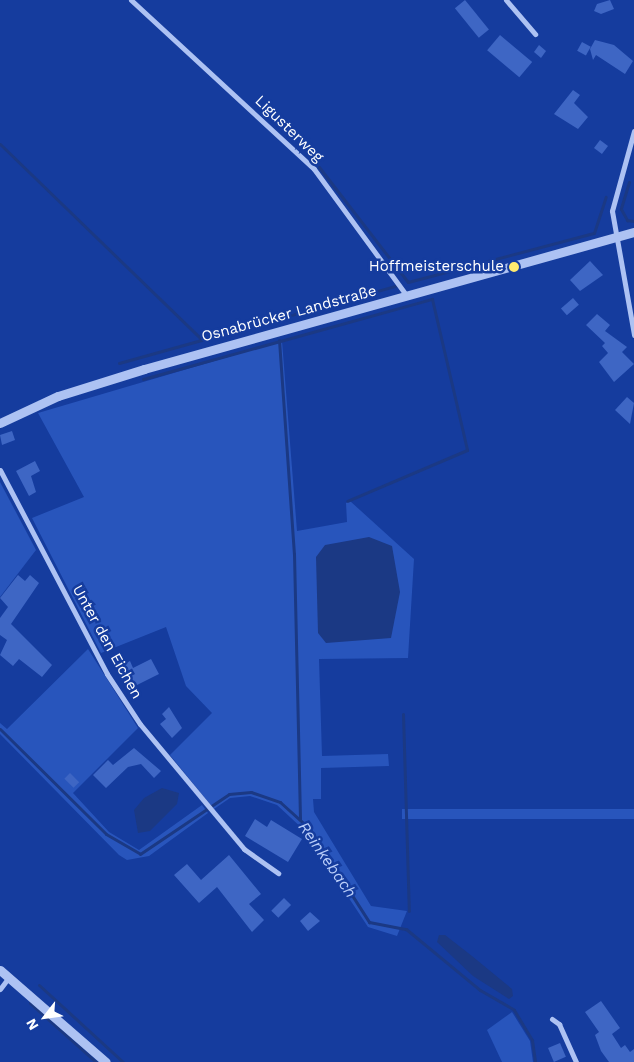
<!DOCTYPE html>
<meta charset="utf-8">
<style>
body{margin:0}
#map{position:relative;width:634px;height:1062px;overflow:hidden;background:#153c9e;font-family:"Work Sans",sans-serif}
div>[style]{position:absolute}
[style*='--x']{left:calc(var(--x)*1px);top:calc(var(--y)*1px);width:calc(var(--w)*1px);rotate:calc(var(--a)*1deg)}
.green>*{inset:0;background:#2855bc;transform-origin:0 0}
.water>*{inset:0;background:#1b3984}
.stream>*{height:3px;margin:-1.5px;padding:0 1.5px;transform-origin:1.5px;border-radius:1.5px;background:#1b3984}
.building>*{inset:0;background:#3e66c4;transform-origin:0 0}
.minor>*{height:5px;margin:-2.5px;padding:0 2.5px;transform-origin:2.5px;border-radius:2.5px;background:#adc2f3}
.tertiary>*{height:9px;margin:-4.5px;padding:0 4.5px;transform-origin:4.5px;border-radius:4.5px;background:#adc2f3}
.dots>*{width:14px;height:14px;translate:-50% -50%;box-sizing:border-box;border:2px solid #153c9e;border-radius:50%}
span{translate:-50% -50%;white-space:nowrap;text-align:center;line-height:1.15;-webkit-text-stroke:5px #153c9e;paint-order:stroke}
.street-label{font-size:15px;color:#fff}
.poi-label{font-size:15px;color:#fff}
.right{translate:-100% -50%;text-align:right}
.water-label{font-size:16px;color:#b9cdf9;font-style:italic}
.north{position:absolute;left:20px;top:992px;width:50px;height:50px;-webkit-text-stroke:4px #153c9e;paint-order:stroke;rotate:240deg;font-size:14px;font-weight:700;line-height:20px;text-align:center;color:#fff}
.north::after{content:'';display:block;margin:auto;width:18px;height:22px;background:#fff;clip-path:polygon(50% 0,100% 100%,50% 72%,0 100%)}
</style>
<div id="map">
<div class="green">
<div style="clip-path:polygon(282px 341px,297px 531px,347px 522px,346px 503px,350px 501px,414px 559px,408px 658px,319px 659px,322px 756px,388px 754px,389px 766px,321px 768px,321px 799px,313px 799px,314px 812px,371px 906px,407px 911px,397px 936px,368px 927px,304px 830px,277px 805px,250px 796px,230px 798px,214px 809px,170px 755px,212px 713px,186px 686px,166px 627px,101px 653px,32px 518px,84px 497px,38px 413px)"></div>
<div style="clip-path:polygon(0 482px,36px 550px,0 597px)"></div>
<div style="clip-path:polygon(88px 649px,138px 728px,73px 793px,109px 832px,139px 850px,202px 805px,208px 813px,149px 856px,127px 860px,119px 855px,0 734px,0 723px,7px 729px)"></div>
<div style="left:634px;top:809px;width:10px;height:232px;rotate:90deg"></div>
<div style="clip-path:polygon(512px 1012px,530px 1041px,533px 1062px,502px 1062px,487px 1030px)"></div>
</div>
<div class="water">
<div style="clip-path:polygon(369px 537px,392px 546px,400px 592px,391px 638px,326px 643px,318px 633px,316px 557px,325px 545px)"></div>
<div style="clip-path:polygon(162px 788px,179px 793px,177px 804px,150px 831px,138px 833px,134px 810px,144px 798px)"></div>
<div style="clip-path:polygon(439px 935px,445px 935px,472px 956px,512px 989px,513px 996px,509px 999px,473px 976px,437px 942px)"></div>
</div>
<div class="stream">
<div style="--x:0;--y:144;--w:279;--a:44.1"></div>
<div style="--x:319;--y:167;--w:145;--a:52.3"></div>
<div style="--x:408;--y:282;--w:192;--a:-14.8"></div>
<div style="--x:594;--y:233;--w:38;--a:-72"></div>
<div style="--x:629;--y:182;--w:28;--a:107"></div>
<div style="--x:621;--y:209;--w:13;--a:61"></div>
<div style="--x:627;--y:220;--w:7;--a:8"></div>
<div style="--x:279;--y:340;--w:215;--a:86"></div>
<div style="--x:294;--y:554;--w:265;--a:88.7"></div>
<div style="--x:119;--y:363;--w:287;--a:-15.6"></div>
<div style="--x:143;--y:379;--w:300;--a:-15.5"></div>
<div style="--x:432;--y:299;--w:155;--a:76.9"></div>
<div style="--x:467;--y:450;--w:130;--a:157"></div>
<div style="--x:403;--y:714;--w:197;--a:88.3"></div>
<div style="--x:0;--y:729;--w:149;--a:44.7"></div>
<div style="--x:106;--y:834;--w:39;--a:30"></div>
<div style="--x:140;--y:854;--w:107;--a:-34"></div>
<div style="--x:229;--y:794;--w:22;--a:-5"></div>
<div style="--x:251;--y:792;--w:31;--a:19"></div>
<div style="--x:280;--y:802;--w:39;--a:42"></div>
<div style="--x:309;--y:828;--w:112;--a:57.4"></div>
<div style="--x:369;--y:922;--w:38;--a:11"></div>
<div style="--x:406;--y:929;--w:96;--a:39.5"></div>
<div style="--x:480;--y:990;--w:39;--a:30"></div>
<div style="--x:514;--y:1010;--w:35;--a:59"></div>
<div style="--x:532;--y:1040;--w:22;--a:82"></div>
<div style="--x:39;--y:985;--w:114;--a:42.5"></div>
<div style="--x:30;--y:1003;--w:89;--a:41.8"></div>
</div>
<div class="building">
<div style="left:465px;top:0;width:38px;height:13px;rotate:51deg"></div>
<div style="clip-path:polygon(610px 0,614px 9px,601px 14px,594px 11px,597px 4px)"></div>
<div style="left:500px;top:35px;width:42px;height:20px;rotate:40deg"></div>
<div style="clip-path:polygon(595px 40px,614px 45px,633px 61px,625px 74px,596px 55px,593px 60px,590px 49px)"></div>
<div style="left:582px;top:42px;width:10px;height:10px;rotate:29deg"></div>
<div style="clip-path:polygon(539px 45px,546px 51px,541px 58px,534px 52px)"></div>
<div style="clip-path:polygon(573px 90px,580px 95px,574px 103px,588px 117px,578px 129px,554px 114px)"></div>
<div style="left:600px;top:140px;width:10px;height:10px;rotate:37deg"></div>
<div style="clip-path:polygon(590px 261px,603px 275px,580px 291px,570px 280px)"></div>
<div style="left:573px;top:298px;width:9px;height:16px;rotate:49deg"></div>
<div style="clip-path:polygon(597px 314px,610px 325px,605px 331px,627px 347px,622px 352px,634px 364px,614px 382px,599px 362px,608px 353px,602px 346px,605px 343px,586px 325px)"></div>
<div style="clip-path:polygon(627px 397px,634px 403px,630px 424px,615px 410px)"></div>
<div style="clip-path:polygon(12px 431px,15px 440px,2px 445px,0 435px)"></div>
<div style="clip-path:polygon(35px 461px,40px 471px,31px 476px,36px 492px,29px 496px,16px 471px)"></div>
<div style="clip-path:polygon(18px 575px,25px 581px,30px 575px,39px 583px,11px 624px,52px 665px,42px 677px,19px 659px,13px 666px,0 655px,7px 640px,0 635px,0 618px,8px 607px,0 598px)"></div>
<div style="clip-path:polygon(151px 659px,159px 674px,129px 689px,118px 668px,130px 661px,133px 668px)"></div>
<div style="clip-path:polygon(169px 707px,182px 728px,172px 738px,160px 724px,166px 719px,162px 714px)"></div>
<div style="clip-path:polygon(134px 748px,161px 771px,154px 778px,141px 764px,128px 767px,106px 788px,93px 775px,108px 760px,113px 765px)"></div>
<div style="left:70px;top:773px;width:13px;height:8px;rotate:45deg"></div>
<div style="clip-path:polygon(255px 819px,267px 827px,271px 820px,302px 839px,288px 862px,245px 836px)"></div>
<div style="clip-path:polygon(229px 855px,261px 894px,249px 904px,264px 920px,252px 932px,217px 887px,199px 903px,174px 875px,187px 864px,201px 880px)"></div>
<div style="left:284px;top:898px;width:10px;height:18px;rotate:45deg"></div>
<div style="clip-path:polygon(310px 912px,320px 921px,308px 931px,300px 921px)"></div>
<div style="clip-path:polygon(601px 1001px,620px 1028px,612px 1034px,621px 1048px,625px 1045px,630px 1052px,634px 1049px,634px 1062px,609px 1062px,601px 1051px,595px 1035px,599px 1032px,585px 1012px)"></div>
<div style="left:560px;top:1043px;width:15px;height:13px;rotate:67deg"></div>
</div>
<div class="minor">
<div style="--x:131;--y:0;--w:249;--a:42.7"></div>
<div style="--x:314;--y:169;--w:157;--a:53.8"></div>
<div style="--x:506;--y:0;--w:45;--a:49.5"></div>
<div style="--x:634;--y:131;--w:83;--a:105.4"></div>
<div style="--x:612;--y:211;--w:126;--a:79.9"></div>
<div style="--x:0;--y:470;--w:230;--a:62.3"></div>
<div style="--x:107;--y:674;--w:60;--a:56.6"></div>
<div style="--x:140;--y:724;--w:163;--a:50.2"></div>
<div style="--x:244;--y:849;--w:42;--a:35.2"></div>
<div style="--x:0;--y:989;--w:15;--a:-53"></div>
<div style="--x:552;--y:1019;--w:9;--a:36"></div>
<div style="--x:559;--y:1024;--w:42;--a:65.9"></div>
</div>
<div class="tertiary">
<div style="--x:0;--y:423;--w:64;--a:-25"></div>
<div style="--x:58;--y:396;--w:90;--a:-17.4"></div>
<div style="--x:144;--y:369;--w:509;--a:-15.62"></div>
<div style="--x:0;--y:970;--w:140;--a:41"></div>
</div>
<div class="dots">
<div style="left:514px;top:267px;background:#ffeb6f"></div>
</div>
<div class="street-label">
<span style="left:289px;top:129px;rotate:44deg">Ligusterweg</span>
<span style="left:289px;top:314px;rotate:-15deg">Osnabrücker Landstraße</span>
<span style="left:107px;top:642px;rotate:61deg">Unter den Eichen</span>
</div>
<div class="poi-label">
<span class="right" style="left:504px;top:267px">Hoffmeisterschule</span>
</div>
<div class="water-label">
<span style="left:327px;top:860px;rotate:55deg">Reinkebach</span>
</div>
<div class="north">N</div>
</div>
